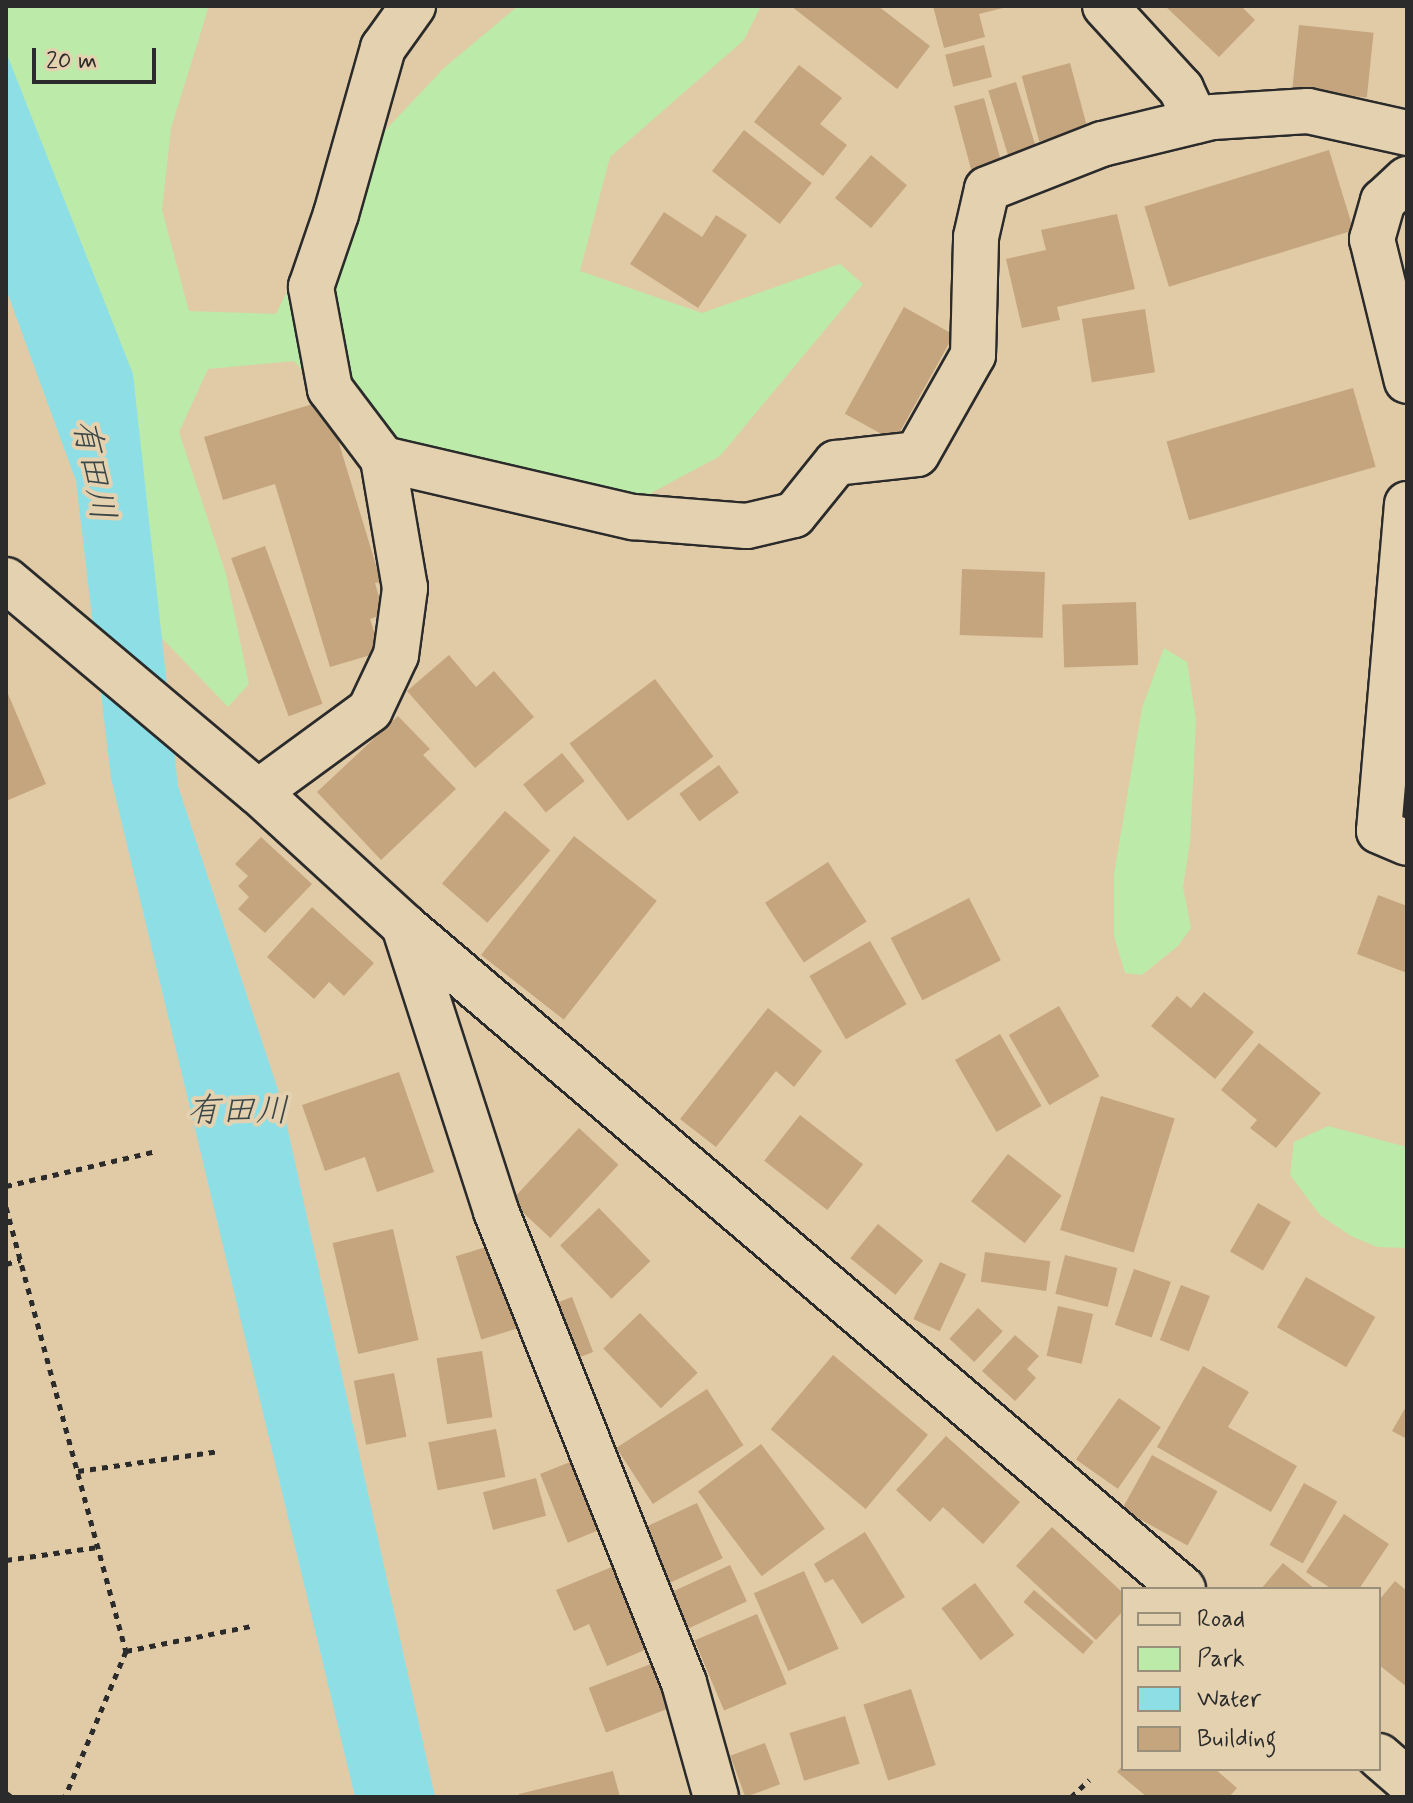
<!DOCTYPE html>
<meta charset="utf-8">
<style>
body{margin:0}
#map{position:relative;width:1413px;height:1803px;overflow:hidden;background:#e1cba7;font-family:Mynerve,"Klee One",sans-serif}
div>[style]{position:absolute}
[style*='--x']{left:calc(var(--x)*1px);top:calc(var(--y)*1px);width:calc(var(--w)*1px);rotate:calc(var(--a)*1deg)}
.green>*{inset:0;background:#bceaa8}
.water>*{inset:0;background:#8ddfe5}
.building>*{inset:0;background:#c4a57e;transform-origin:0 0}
.path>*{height:5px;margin-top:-2.5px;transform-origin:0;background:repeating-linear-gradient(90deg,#2b2b2b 0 6px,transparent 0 12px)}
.roads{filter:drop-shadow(2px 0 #2b2b2b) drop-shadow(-2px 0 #2b2b2b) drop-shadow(0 2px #2b2b2b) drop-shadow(0 -2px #2b2b2b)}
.minor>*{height:44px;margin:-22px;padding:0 22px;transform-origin:22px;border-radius:22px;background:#e4d1af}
.tertiary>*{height:44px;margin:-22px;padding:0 22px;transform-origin:22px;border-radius:22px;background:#e4d1af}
.rail>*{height:6px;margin:-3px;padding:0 3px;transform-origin:3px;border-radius:3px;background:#2b2b2b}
span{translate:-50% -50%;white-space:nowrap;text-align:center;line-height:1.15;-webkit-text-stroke:8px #e4d1af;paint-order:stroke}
.water-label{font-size:34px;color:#3a4647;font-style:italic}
.frame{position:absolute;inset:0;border:8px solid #2b2b2b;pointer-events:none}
.legend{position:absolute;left:1121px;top:1587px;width:260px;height:184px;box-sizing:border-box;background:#e4d1af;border:2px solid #9a8f7a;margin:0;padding:10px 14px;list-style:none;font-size:24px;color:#2b2b2b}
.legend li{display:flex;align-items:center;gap:16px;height:40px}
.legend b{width:40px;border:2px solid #9a8f7a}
.scale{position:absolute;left:32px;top:48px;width:124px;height:36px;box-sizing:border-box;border:4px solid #2b2b2b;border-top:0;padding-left:10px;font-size:24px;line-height:28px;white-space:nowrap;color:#2b2b2b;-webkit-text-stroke:6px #e4d1af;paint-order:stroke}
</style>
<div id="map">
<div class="green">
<div style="clip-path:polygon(6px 6px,209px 6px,171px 128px,162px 210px,189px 311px,276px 314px,345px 173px,445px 67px,518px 6px,761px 6px,744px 40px,610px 157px,580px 271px,702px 313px,840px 264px,863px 284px,720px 456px,603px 519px,402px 484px,294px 361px,208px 369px,179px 432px,226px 574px,249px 684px,228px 707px,156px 632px,6px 276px)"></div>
<div style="clip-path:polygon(1164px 648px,1187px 662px,1196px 720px,1190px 842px,1183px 887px,1191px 928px,1178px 946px,1142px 975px,1125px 973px,1114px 936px,1114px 874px,1142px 708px)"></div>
<div style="clip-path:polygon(1328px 1126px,1407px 1147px,1407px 1248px,1377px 1247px,1351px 1236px,1320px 1215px,1290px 1175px,1294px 1142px)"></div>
</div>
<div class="water">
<div style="clip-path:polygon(6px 52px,133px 374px,178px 786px,281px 1099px,435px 1797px,355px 1797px,111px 778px,76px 481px,6px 289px)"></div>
</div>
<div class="building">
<div style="clip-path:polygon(791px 6px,878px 6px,930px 46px,897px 89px)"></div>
<div style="clip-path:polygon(933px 6px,1007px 6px,1007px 7px,979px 14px,985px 37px,944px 48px)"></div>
<div style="clip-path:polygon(1165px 6px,1241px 6px,1255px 20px,1219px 57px)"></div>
<div style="left:1299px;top:25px;width:75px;height:65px;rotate:6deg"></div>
<div style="left:984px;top:45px;width:33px;height:40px;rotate:76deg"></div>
<div style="left:1070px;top:63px;width:68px;height:50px;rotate:75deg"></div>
<div style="clip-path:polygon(799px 65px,842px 98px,820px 124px,847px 145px,823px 176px,754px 122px)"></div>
<div style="left:1016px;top:82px;width:70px;height:29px;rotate:73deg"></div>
<div style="left:984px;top:98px;width:73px;height:31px;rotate:75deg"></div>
<div style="left:744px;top:130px;width:86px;height:52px;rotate:38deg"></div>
<div style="left:1329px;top:150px;width:84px;height:193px;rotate:73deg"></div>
<div style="left:871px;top:155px;width:47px;height:56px;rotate:40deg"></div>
<div style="clip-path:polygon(664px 212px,702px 237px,716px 215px,747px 235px,698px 308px,630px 264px)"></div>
<div style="clip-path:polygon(1117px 214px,1135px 289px,1057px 307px,1060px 320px,1022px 328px,1006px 259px,1046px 250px,1041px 230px)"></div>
<div style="left:904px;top:307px;width:57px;height:122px;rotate:29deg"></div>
<div style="left:1145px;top:309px;width:64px;height:64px;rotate:81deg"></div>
<div style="left:1353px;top:388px;width:82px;height:194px;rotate:74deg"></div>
<div style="clip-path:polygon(326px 400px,381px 582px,375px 583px,384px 614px,370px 619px,381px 652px,330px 667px,275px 484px,223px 500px,204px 437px)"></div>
<div style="left:265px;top:546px;width:168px;height:36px;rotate:70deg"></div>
<div style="left:962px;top:569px;width:83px;height:66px;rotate:2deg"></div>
<div style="left:1136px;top:602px;width:63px;height:74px;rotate:88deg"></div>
<div style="clip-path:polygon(449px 655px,476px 687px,494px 671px,534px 717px,475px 768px,407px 691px)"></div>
<div style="left:655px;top:679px;width:97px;height:107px;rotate:53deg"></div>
<div style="clip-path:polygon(6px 689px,46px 784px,6px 801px)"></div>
<div style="clip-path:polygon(398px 716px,430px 749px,423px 755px,456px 789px,381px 860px,317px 792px)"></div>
<div style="left:562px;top:753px;width:36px;height:50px;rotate:51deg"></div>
<div style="left:719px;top:765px;width:34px;height:49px;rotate:54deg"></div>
<div style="left:505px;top:811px;width:60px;height:96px;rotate:41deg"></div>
<div style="left:574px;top:836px;width:105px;height:151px;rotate:38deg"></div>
<div style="clip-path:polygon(261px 837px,312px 884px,265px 933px,238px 909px,249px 897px,238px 886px,248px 876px,235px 864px)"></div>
<div style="left:828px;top:862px;width:71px;height:75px;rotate:57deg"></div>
<div style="clip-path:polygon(1378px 895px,1407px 906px,1407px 973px,1357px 954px)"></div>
<div style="left:969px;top:898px;width:70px;height:88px;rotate:63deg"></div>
<div style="clip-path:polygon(312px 907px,374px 963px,344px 996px,329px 982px,314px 999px,267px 957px)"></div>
<div style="left:870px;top:941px;width:73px;height:70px;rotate:60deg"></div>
<div style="clip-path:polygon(1204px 992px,1254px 1032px,1215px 1079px,1151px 1026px,1177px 996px,1191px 1008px)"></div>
<div style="left:1059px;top:1006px;width:81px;height:58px;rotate:60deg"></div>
<div style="clip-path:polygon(768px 1008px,822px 1051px,794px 1087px,776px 1071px,716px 1147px,680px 1119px)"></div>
<div style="left:1000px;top:1034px;width:83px;height:52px;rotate:60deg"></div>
<div style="clip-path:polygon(1259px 1043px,1321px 1093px,1276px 1148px,1250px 1128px,1257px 1120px,1221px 1090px)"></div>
<div style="clip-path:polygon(399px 1072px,434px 1172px,377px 1192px,365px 1157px,325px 1171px,302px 1105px)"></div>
<div style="left:1101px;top:1096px;width:77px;height:140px;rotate:17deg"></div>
<div style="left:800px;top:1115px;width:80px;height:58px;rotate:38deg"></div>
<div style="left:579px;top:1128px;width:54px;height:100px;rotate:43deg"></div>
<div style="left:1008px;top:1154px;width:68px;height:60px;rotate:38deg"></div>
<div style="left:1258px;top:1203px;width:38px;height:56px;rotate:30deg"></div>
<div style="left:599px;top:1208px;width:74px;height:54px;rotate:46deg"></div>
<div style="left:878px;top:1224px;width:58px;height:44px;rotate:39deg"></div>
<div style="left:393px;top:1229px;width:114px;height:62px;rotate:77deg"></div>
<div style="left:496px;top:1244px;width:87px;height:42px;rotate:73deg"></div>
<div style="left:985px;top:1252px;width:66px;height:30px;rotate:8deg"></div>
<div style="left:1065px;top:1255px;width:54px;height:40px;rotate:14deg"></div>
<div style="left:940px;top:1262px;width:29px;height:63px;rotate:25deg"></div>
<div style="left:1134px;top:1269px;width:39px;height:59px;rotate:19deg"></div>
<div style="left:1306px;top:1277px;width:80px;height:58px;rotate:30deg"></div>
<div style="left:1181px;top:1285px;width:31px;height:59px;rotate:21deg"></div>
<div style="left:572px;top:1297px;width:59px;height:32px;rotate:69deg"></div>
<div style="left:1058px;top:1306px;width:36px;height:51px;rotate:13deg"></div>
<div style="left:978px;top:1308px;width:34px;height:42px;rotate:43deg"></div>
<div style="left:640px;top:1313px;width:83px;height:51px;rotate:46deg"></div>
<div style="clip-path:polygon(1015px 1335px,1039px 1356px,1027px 1369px,1036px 1378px,1015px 1401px,982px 1371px)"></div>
<div style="left:482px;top:1351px;width:67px;height:46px;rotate:81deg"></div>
<div style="left:833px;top:1355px;width:124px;height:97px;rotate:40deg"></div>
<div style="clip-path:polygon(1203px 1366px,1249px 1392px,1228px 1427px,1297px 1466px,1271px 1512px,1157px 1447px)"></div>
<div style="left:394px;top:1373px;width:65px;height:41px;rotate:79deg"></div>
<div style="left:707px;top:1389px;width:67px;height:108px;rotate:57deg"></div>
<div style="left:1119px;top:1398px;width:51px;height:75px;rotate:35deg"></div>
<div style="clip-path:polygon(1407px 1405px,1407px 1439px,1392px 1431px)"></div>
<div style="left:496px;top:1429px;width:49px;height:69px;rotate:79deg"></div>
<div style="clip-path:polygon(946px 1436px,1020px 1502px,983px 1544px,943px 1507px,930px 1522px,896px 1490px)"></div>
<div style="left:761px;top:1444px;width:106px;height:79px;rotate:53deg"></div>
<div style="left:1152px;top:1455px;width:75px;height:62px;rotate:29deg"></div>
<div style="left:580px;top:1458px;width:74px;height:43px;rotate:68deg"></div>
<div style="left:536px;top:1478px;width:39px;height:55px;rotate:75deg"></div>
<div style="left:1304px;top:1483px;width:38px;height:71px;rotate:29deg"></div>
<div style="left:697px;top:1503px;width:61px;height:61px;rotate:65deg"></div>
<div style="clip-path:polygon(1344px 1514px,1389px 1544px,1359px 1589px,1332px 1589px,1306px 1572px)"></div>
<div style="clip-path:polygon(1052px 1527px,1123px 1593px,1123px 1611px,1096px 1640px,1016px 1566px)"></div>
<div style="clip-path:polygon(865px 1532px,905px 1597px,862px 1624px,833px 1579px,825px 1583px,814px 1564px)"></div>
<div style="clip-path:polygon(1283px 1563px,1315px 1589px,1261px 1589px)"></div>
<div style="clip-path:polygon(619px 1564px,654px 1646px,607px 1666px,589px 1624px,574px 1631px,556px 1590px)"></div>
<div style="left:730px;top:1565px;width:40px;height:64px;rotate:65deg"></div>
<div style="left:804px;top:1571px;width:85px;height:55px;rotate:66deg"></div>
<div style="clip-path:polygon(1395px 1581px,1407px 1591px,1407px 1687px,1379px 1665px,1379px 1600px)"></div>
<div style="left:975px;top:1583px;width:65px;height:42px;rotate:53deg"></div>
<div style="left:1034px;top:1590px;width:79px;height:16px;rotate:41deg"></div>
<div style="left:757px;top:1614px;width:76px;height:68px;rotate:67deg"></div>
<div style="left:656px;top:1662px;width:48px;height:72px;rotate:69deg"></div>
<div style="left:911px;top:1689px;width:80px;height:50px;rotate:72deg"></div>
<div style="left:845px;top:1716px;width:50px;height:58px;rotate:73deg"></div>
<div style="left:765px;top:1743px;width:44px;height:37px;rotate:70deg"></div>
<div style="clip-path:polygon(1123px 1765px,1123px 1769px,1215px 1769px,1237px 1788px,1229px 1797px,1147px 1797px,1117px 1772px)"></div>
<div style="clip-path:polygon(613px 1771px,620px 1797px,519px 1797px,519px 1794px)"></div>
</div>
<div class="path">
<div style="--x:6;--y:1186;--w:155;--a:-13.1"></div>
<div style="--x:6;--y:1207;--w:460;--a:74.9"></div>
<div style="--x:126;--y:1651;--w:158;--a:112.7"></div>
<div style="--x:6;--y:1264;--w:15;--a:-16"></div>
<div style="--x:78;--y:1471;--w:143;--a:-8"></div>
<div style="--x:6;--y:1560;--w:93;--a:-8"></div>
<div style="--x:126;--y:1651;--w:127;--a:-11.3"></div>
<div style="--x:1071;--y:1797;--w:25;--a:-43"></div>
</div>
<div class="roads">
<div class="minor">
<div style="--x:1105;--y:6;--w:113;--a:47.5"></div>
<div style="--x:1181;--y:89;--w:35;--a:65"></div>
<div style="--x:1407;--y:179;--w:33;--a:137"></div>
<div style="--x:1383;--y:201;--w:40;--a:106"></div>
<div style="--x:1372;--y:239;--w:146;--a:76.2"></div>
<div style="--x:383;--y:459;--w:257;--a:13.1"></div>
<div style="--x:633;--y:517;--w:114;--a:4.5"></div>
<div style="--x:747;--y:526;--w:48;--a:-13.2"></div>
<div style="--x:794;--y:515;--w:67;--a:-51.1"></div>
<div style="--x:836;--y:463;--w:81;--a:-6.3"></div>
<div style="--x:917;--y:454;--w:114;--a:-60.5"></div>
<div style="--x:973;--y:355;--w:118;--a:-88.5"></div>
<div style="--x:976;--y:237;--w:49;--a:-77.1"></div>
<div style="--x:987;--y:189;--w:123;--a:-21.4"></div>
<div style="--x:1102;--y:144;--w:114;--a:-13.7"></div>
<div style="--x:1213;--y:117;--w:95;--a:-3.6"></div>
<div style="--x:1308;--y:111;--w:101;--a:12.5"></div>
<div style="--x:1407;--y:504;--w:328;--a:94.9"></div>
<div style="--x:1379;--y:831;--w:30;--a:23"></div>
<div style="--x:258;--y:792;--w:139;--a:-36.2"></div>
<div style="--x:370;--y:710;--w:61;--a:-64.7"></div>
<div style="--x:396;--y:655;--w:68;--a:-82.3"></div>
<div style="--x:405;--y:588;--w:131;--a:-99.7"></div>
<div style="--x:383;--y:459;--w:88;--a:-127.1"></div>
<div style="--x:330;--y:389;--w:104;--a:-100.6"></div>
<div style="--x:311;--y:287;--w:77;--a:-71.1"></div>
<div style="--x:336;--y:214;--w:173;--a:-74.2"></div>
<div style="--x:383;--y:48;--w:52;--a:-54.5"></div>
<div style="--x:404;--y:926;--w:299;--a:72.1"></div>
<div style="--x:496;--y:1211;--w:508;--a:68.28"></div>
<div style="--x:684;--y:1683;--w:118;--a:74.3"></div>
</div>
<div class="tertiary">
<div style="--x:6;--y:580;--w:329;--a:40.1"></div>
<div style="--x:258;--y:792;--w:198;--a:42.5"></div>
<div style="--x:404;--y:926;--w:1023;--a:40.4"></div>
<div style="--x:1379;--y:1756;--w:37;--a:41"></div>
</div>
</div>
<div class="rail">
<div style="--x:6;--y:1794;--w:5;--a:37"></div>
</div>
<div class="water-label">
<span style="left:93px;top:470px;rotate:79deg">有田川</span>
<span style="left:238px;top:1112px">有田川</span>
</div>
<div class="frame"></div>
<ul class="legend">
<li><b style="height:10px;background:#e4d1af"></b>Road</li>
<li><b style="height:22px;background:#bceaa8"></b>Park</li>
<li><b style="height:22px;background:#8ddfe5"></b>Water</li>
<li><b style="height:22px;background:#c4a57e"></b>Building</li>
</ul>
<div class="scale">20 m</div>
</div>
